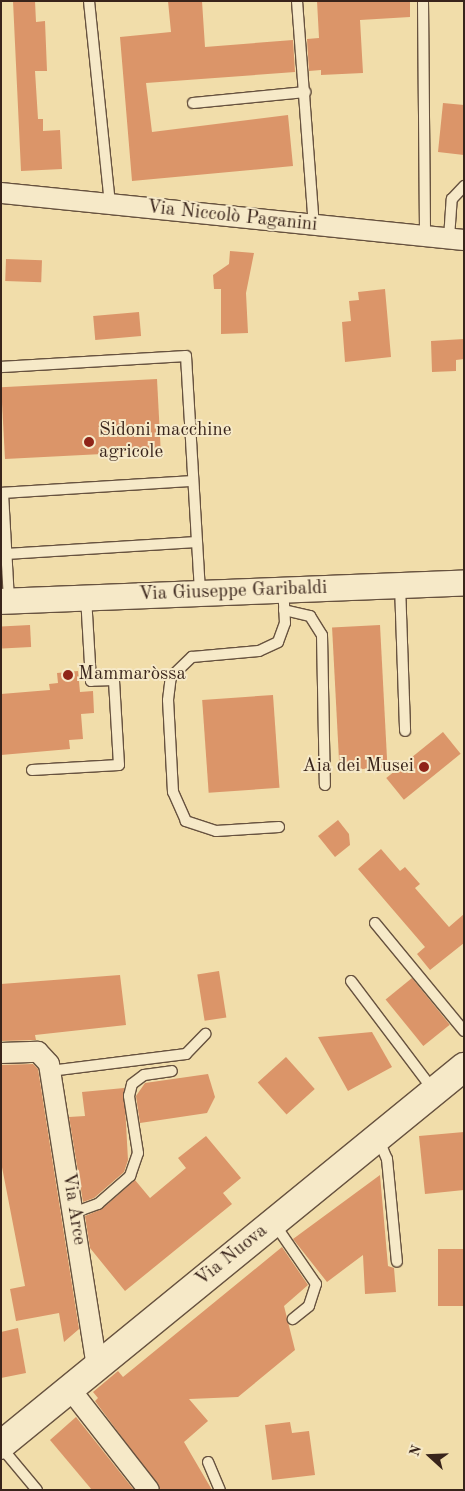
<!DOCTYPE html>
<meta charset="utf-8">
<style>
body{margin:0}
#map{position:relative;width:465px;height:1491px;overflow:hidden;background:#f1ddaa;font-family:"Old Standard TT",serif}
div>[style]{position:absolute}
[style*='--x']{left:calc(var(--x)*1px);top:calc(var(--y)*1px);width:calc(var(--w)*1px);rotate:calc(var(--a)*1deg)}
.building>*{inset:0;background:#db9569;transform-origin:0 0}
.roads{filter:drop-shadow(1px 0 #67523f) drop-shadow(-1px 0 #67523f) drop-shadow(0 1px #67523f) drop-shadow(0 -1px #67523f)}
.service>*{height:10px;margin:-5px;padding:0 5px;transform-origin:5px;border-radius:5px;background:#f6e9c8}
.minor>*{height:20px;margin:-10px;padding:0 10px;transform-origin:10px;border-radius:10px;background:#f6e9c8}
.tertiary>*{height:25px;margin:-12.5px;padding:0 12.5px;transform-origin:12.5px;border-radius:12.5px;background:#f6e9c8}
.secondary>*{height:28px;margin:-14px;padding:0 14px;transform-origin:14px;border-radius:14px;background:#f6e9c8}
.dots>*{width:14px;height:14px;translate:-50% -50%;box-sizing:border-box;border:2px solid #f6e9c8;border-radius:50%}
span{translate:-50% -50%;white-space:nowrap;text-align:center;line-height:1.15;-webkit-text-stroke:4px #f6e9c8;paint-order:stroke}
.street-label{font-size:19px;color:#39241b}
.poi-label{font-size:19px;color:#39241b}
.left{translate:0 -50%;text-align:left}
.right{translate:-100% -50%;text-align:right}
.frame{position:absolute;inset:0;border:2px solid #39241b;pointer-events:none}
.north{position:absolute;left:405px;top:1431px;width:50px;height:50px;-webkit-text-stroke:4px #f6e9c8;paint-order:stroke;rotate:290deg;font-size:14px;font-weight:700;line-height:20px;text-align:center;color:#39241b}
.north::after{content:'';display:block;margin:auto;width:18px;height:22px;background:#39241b;clip-path:polygon(50% 0,100% 100%,50% 72%,0 100%)}
</style>
<div id="map">
<div class="building">
<div style="clip-path:polygon(13px 1px,35px 1px,36px 22px,45px 21px,47px 71px,35px 71px,38px 119px,43px 119px,43px 131px,60px 130px,62px 169px,21px 171px)"></div>
<div style="clip-path:polygon(168px 1px,202px 1px,205px 47px,293px 40px,295px 72px,146px 83px,152px 132px,288px 115px,293px 166px,132px 181px,120px 37px,171px 32px)"></div>
<div style="clip-path:polygon(317px 1px,410px 1px,410px 17px,360px 20px,363px 73px,321px 75px,321px 70px,309px 71px,307px 39px,319px 38px)"></div>
<div style="clip-path:polygon(443px 103px,464px 105px,464px 155px,438px 152px)"></div>
<div style="clip-path:polygon(230px 251px,254px 253px,246px 293px,248px 333px,221px 334px,221px 289px,214px 289px,213px 275px,229px 264px)"></div>
<div style="left:6px;top:259px;width:36px;height:22px;rotate:2deg"></div>
<div style="clip-path:polygon(385px 289px,391px 357px,345px 362px,342px 322px,351px 321px,349px 301px,359px 300px,358px 292px)"></div>
<div style="left:139px;top:312px;width:24px;height:46px;rotate:85deg"></div>
<div style="clip-path:polygon(464px 339px,464px 359px,456px 360px,456px 371px,432px 372px,431px 341px)"></div>
<div style="left:157px;top:379px;width:72px;height:156px;rotate:87deg"></div>
<div style="left:30px;top:625px;width:22px;height:29px;rotate:87deg"></div>
<div style="left:380px;top:625px;width:143px;height:48px;rotate:87deg"></div>
<div style="clip-path:polygon(78px 671px,80px 692px,93px 691px,94px 713px,81px 714px,83px 739px,69px 740px,70px 749px,1px 755px,1px 694px,50px 690px,49px 684px,58px 683px,57px 673px)"></div>
<div style="left:273px;top:695px;width:93px;height:71px;rotate:86deg"></div>
<div style="left:443px;top:732px;width:28px;height:73px;rotate:51deg"></div>
<div style="clip-path:polygon(338px 820px,349px 834px,350px 845px,335px 857px,318px 836px)"></div>
<div style="clip-path:polygon(381px 849px,400px 871px,405px 867px,420px 884px,415px 888px,449px 927px,464px 914px,464px 943px,430px 970px,417px 954px,425px 947px,358px 869px)"></div>
<div style="left:219px;top:971px;width:47px;height:22px;rotate:81deg"></div>
<div style="clip-path:polygon(120px 975px,126px 1025px,35px 1035px,36px 1040px,1px 1041px,1px 984px)"></div>
<div style="left:412px;top:978px;width:60px;height:34px;rotate:51deg"></div>
<div style="clip-path:polygon(372px 1032px,392px 1067px,348px 1091px,318px 1037px)"></div>
<div style="left:286px;top:1057px;width:43px;height:38px;rotate:48deg"></div>
<div style="clip-path:polygon(33px 1064px,38px 1069px,79px 1329px,64px 1342px,59px 1313px,16px 1321px,10px 1289px,25px 1286px,1px 1162px,1px 1065px)"></div>
<div style="clip-path:polygon(208px 1074px,215px 1097px,207px 1113px,140px 1123px,136px 1096px,145px 1083px)"></div>
<div style="clip-path:polygon(124px 1088px,128px 1160px,124px 1172px,94px 1198px,83px 1202px,69px 1117px,85px 1116px,82px 1092px)"></div>
<div style="clip-path:polygon(464px 1132px,464px 1190px,425px 1194px,419px 1136px)"></div>
<div style="clip-path:polygon(206px 1136px,241px 1178px,223px 1193px,232px 1204px,125px 1291px,90px 1248px,85px 1216px,102px 1209px,135px 1180px,150px 1198px,186px 1168px,178px 1158px)"></div>
<div style="clip-path:polygon(380px 1175px,388px 1266px,394px 1268px,396px 1292px,365px 1294px,363px 1255px,327px 1282px,293px 1239px)"></div>
<div style="clip-path:polygon(282px 1247px,308px 1285px,284px 1306px,295px 1350px,238px 1397px,189px 1399px,208px 1421px,184px 1442px,212px 1490px,161px 1490px,95px 1401px,98px 1398px,93px 1392px,118px 1371px,123px 1377px)"></div>
<div style="left:464px;top:1249px;width:57px;height:26px;rotate:90deg"></div>
<div style="clip-path:polygon(18px 1328px,26px 1373px,1px 1378px,1px 1332px)"></div>
<div style="clip-path:polygon(76px 1417px,134px 1490px,92px 1490px,50px 1440px)"></div>
<div style="clip-path:polygon(290px 1422px,292px 1433px,309px 1431px,315px 1475px,272px 1480px,265px 1425px)"></div>
</div>
<div class="roads">
<div class="service">
<div style="--x:89;--y:1;--w:205;--a:84.1"></div>
<div style="--x:297;--y:1;--w:225;--a:85.7"></div>
<div style="--x:423;--y:1;--w:235;--a:89.5"></div>
<div style="--x:193;--y:103;--w:113;--a:-5.6"></div>
<div style="--x:449;--y:238;--w:39;--a:-86"></div>
<div style="--x:452;--y:199;--w:18;--a:-47"></div>
<div style="--x:1;--y:367;--w:185;--a:-3.4"></div>
<div style="--x:186;--y:356;--w:237;--a:86.6"></div>
<div style="--x:1;--y:493;--w:192;--a:-3.6"></div>
<div style="--x:3;--y:493;--w:108;--a:86.8"></div>
<div style="--x:7;--y:554;--w:189;--a:-3.6"></div>
<div style="--x:400;--y:585;--w:146;--a:88"></div>
<div style="--x:284;--y:610;--w:27;--a:13"></div>
<div style="--x:310;--y:616;--w:22;--a:58"></div>
<div style="--x:322;--y:635;--w:150;--a:88.9"></div>
<div style="--x:32;--y:770;--w:87;--a:-3.3"></div>
<div style="--x:119;--y:765;--w:85;--a:-93.4"></div>
<div style="--x:114;--y:680;--w:23;--a:178"></div>
<div style="--x:91;--y:681;--w:83;--a:-93.4"></div>
<div style="--x:279;--y:827;--w:63;--a:176.4"></div>
<div style="--x:216;--y:831;--w:32;--a:-162"></div>
<div style="--x:186;--y:821;--w:32;--a:-114"></div>
<div style="--x:173;--y:792;--w:92;--a:-93.1"></div>
<div style="--x:168;--y:700;--w:23;--a:-83"></div>
<div style="--x:171;--y:677;--w:29;--a:-44"></div>
<div style="--x:192;--y:657;--w:67;--a:-5.1"></div>
<div style="--x:259;--y:651;--w:21;--a:-25"></div>
<div style="--x:278;--y:642;--w:20;--a:-70"></div>
<div style="--x:285;--y:623;--w:33;--a:-93"></div>
<div style="--x:375;--y:923;--w:140;--a:50.5"></div>
<div style="--x:351;--y:981;--w:136;--a:53"></div>
<div style="--x:50;--y:1071;--w:137;--a:-7.1"></div>
<div style="--x:186;--y:1054;--w:28;--a:-46"></div>
<div style="--x:378;--y:1138;--w:23;--a:67"></div>
<div style="--x:387;--y:1159;--w:103;--a:84.5"></div>
<div style="--x:73;--y:1213;--w:27;--a:-20"></div>
<div style="--x:98;--y:1204;--w:43;--a:-41.2"></div>
<div style="--x:130;--y:1176;--w:24;--a:-71"></div>
<div style="--x:138;--y:1153;--w:58;--a:-99"></div>
<div style="--x:129;--y:1096;--w:12;--a:-76"></div>
<div style="--x:132;--y:1084;--w:15;--a:-37"></div>
<div style="--x:144;--y:1075;--w:28;--a:-8"></div>
<div style="--x:274;--y:1223;--w:74;--a:55.5"></div>
<div style="--x:316;--y:1284;--w:23;--a:108"></div>
<div style="--x:309;--y:1306;--w:21;--a:141"></div>
<div style="--x:1;--y:1447;--w:56;--a:50.1"></div>
<div style="--x:208;--y:1462;--w:30;--a:67"></div>
</div>
<div class="minor">
<div style="--x:1;--y:193;--w:465;--a:5.8"></div>
<div style="--x:1;--y:1053;--w:37;--a:-2"></div>
<div style="--x:38;--y:1052;--w:16;--a:47"></div>
<div style="--x:49;--y:1064;--w:306;--a:81"></div>
<div style="--x:70;--y:1389;--w:128;--a:52"></div>
</div>
<div class="tertiary">
<div style="--x:1;--y:601;--w:463;--a:-2.3"></div>
</div>
<div class="secondary">
<div style="--x:1;--y:1445;--w:598;--a:-39.23"></div>
</div>
</div>
<div class="dots">
<div style="left:89px;top:442px;background:#8f2418"></div>
<div style="left:68px;top:675px;background:#8f2418"></div>
<div style="left:424px;top:767px;background:#8f2418"></div>
</div>
<div class="street-label">
<span style="left:232px;top:217px;rotate:6deg">Via Niccolò Paganini</span>
<span style="left:233px;top:592px;rotate:-2deg">Via Giuseppe Garibaldi</span>
<span style="left:73px;top:1209px;rotate:81deg">Via Arce</span>
<span style="left:232px;top:1256px;rotate:-39deg">Via Nuova</span>
</div>
<div class="poi-label">
<span class="left" style="left:99px;top:442px">Sidoni macchine<br>agricole</span>
<span class="left" style="left:78px;top:675px">Mammaròssa</span>
<span class="right" style="left:414px;top:767px">Aia dei Musei</span>
</div>
<div class="frame"></div>
<div class="north">N</div>
</div>
